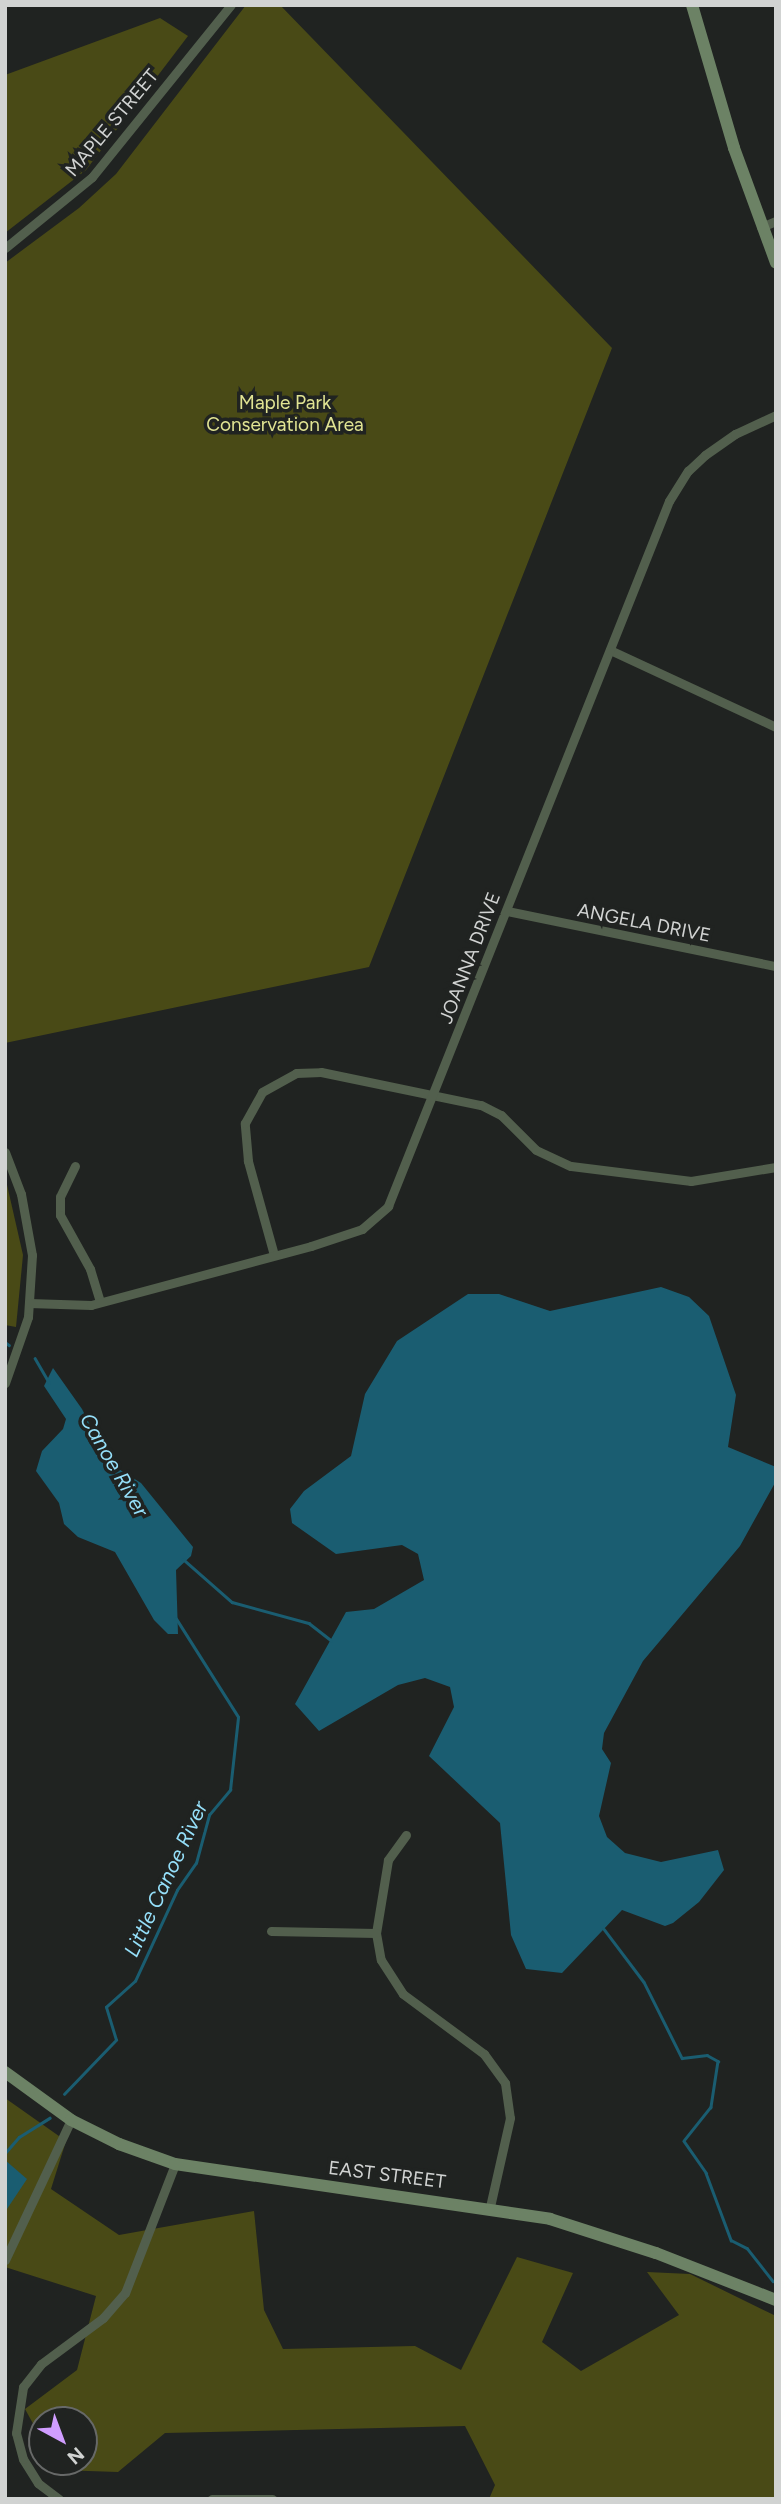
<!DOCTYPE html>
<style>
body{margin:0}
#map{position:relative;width:781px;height:2504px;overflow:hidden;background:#202321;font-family:Figtree,sans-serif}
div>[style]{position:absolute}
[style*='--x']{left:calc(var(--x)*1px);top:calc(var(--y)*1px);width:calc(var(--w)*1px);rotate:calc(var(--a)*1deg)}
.forest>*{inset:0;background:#494a16}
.water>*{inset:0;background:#1a5d71}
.stream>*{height:2.5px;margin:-1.25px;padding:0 1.25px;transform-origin:1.25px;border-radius:1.25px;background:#1a5d71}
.street>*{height:9px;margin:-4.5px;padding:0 4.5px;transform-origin:4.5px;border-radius:4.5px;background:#525f4d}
.secondary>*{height:12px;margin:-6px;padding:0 6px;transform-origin:6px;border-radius:6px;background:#6c8265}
span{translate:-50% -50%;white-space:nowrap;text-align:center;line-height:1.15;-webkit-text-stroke:7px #202321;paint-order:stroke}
.street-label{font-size:19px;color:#d1d3d2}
.park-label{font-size:19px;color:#e1e493}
.water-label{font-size:21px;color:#95dff9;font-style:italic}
.frame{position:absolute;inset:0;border:7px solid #d1d3d2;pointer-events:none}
.north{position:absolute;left:28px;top:2406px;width:70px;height:70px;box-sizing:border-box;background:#202321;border:2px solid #676968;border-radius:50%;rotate:139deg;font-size:19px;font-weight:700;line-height:28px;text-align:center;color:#d1d3d2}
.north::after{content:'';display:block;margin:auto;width:24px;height:32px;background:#d09dff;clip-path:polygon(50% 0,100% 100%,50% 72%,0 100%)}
</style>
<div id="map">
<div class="forest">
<div style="clip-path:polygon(246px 5px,280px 5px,612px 348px,369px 967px,5px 1043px,5px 263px,79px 208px,116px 174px)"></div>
<div style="clip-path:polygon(160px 18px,188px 36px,86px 170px,5px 233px,5px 75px)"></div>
<div style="clip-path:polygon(5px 1176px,23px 1255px,16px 1327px,5px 1325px)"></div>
<div style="clip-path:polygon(5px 2098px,66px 2141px,51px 2189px,119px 2235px,254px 2211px,264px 2310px,283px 2349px,415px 2346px,461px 2370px,517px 2257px,573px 2273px,542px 2342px,581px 2371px,679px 2315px,647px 2272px,690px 2274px,776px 2316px,776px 2499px,489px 2499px,495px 2485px,465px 2426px,165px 2433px,118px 2472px,58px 2470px,54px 2462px,84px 2462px,84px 2420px,42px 2420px,42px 2440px,25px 2409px,77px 2370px,96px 2296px,5px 2267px)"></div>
</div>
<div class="water">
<div style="clip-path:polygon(661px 1287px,689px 1297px,709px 1316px,736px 1395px,728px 1447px,776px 1467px,776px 1481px,740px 1546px,643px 1661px,604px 1733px,602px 1749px,611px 1763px,599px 1816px,607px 1837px,625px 1853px,661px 1862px,718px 1850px,724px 1870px,699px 1902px,673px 1923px,665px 1926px,622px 1910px,562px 1973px,526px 1969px,511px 1935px,500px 1823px,429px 1756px,454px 1707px,450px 1687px,425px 1678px,398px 1685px,319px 1731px,295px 1704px,346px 1612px,374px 1609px,424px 1580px,418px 1554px,402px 1545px,336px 1554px,292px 1523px,290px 1509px,304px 1491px,351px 1456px,365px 1394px,397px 1341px,468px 1294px,499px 1294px,550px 1311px)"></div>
<div style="clip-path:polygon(53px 1368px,82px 1409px,109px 1463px,141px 1483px,193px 1547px,191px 1556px,176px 1570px,178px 1634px,168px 1634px,154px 1620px,115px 1552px,78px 1537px,64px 1524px,59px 1503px,36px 1471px,42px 1451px,63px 1429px,66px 1419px,44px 1386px)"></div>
<div style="clip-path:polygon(5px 2160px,27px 2179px,5px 2212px)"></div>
</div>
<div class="stream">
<div style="--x:5;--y:1342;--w:5;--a:37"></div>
<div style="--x:35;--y:1358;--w:28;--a:60"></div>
<div style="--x:183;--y:1559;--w:65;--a:41.3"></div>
<div style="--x:232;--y:1602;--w:80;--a:15.3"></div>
<div style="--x:309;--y:1623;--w:28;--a:38"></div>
<div style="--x:604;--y:1929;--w:66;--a:53"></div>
<div style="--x:644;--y:1982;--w:85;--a:63.4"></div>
<div style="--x:682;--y:2058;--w:25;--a:-7"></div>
<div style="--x:707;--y:2055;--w:13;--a:29"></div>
<div style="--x:718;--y:2061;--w:47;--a:98.7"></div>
<div style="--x:711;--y:2107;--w:43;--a:128.5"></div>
<div style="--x:684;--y:2141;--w:39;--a:55"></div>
<div style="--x:706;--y:2173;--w:72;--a:69.5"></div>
<div style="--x:731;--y:2240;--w:18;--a:27"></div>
<div style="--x:747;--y:2248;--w:42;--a:51.8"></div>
<div style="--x:64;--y:2094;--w:75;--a:-46.1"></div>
<div style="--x:116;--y:2040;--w:34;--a:-107"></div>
<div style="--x:106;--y:2007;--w:39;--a:-42"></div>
<div style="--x:135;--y:1981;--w:100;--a:-65.2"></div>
<div style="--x:177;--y:1890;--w:33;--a:-55"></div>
<div style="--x:196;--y:1863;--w:50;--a:-74.8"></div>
<div style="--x:209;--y:1815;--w:33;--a:-50"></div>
<div style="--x:230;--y:1790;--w:73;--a:-83.7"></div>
<div style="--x:238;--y:1717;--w:116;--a:-122.3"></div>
<div style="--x:5;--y:2153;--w:21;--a:-49"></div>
<div style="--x:19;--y:2137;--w:36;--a:-32"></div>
</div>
<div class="street">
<div style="--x:761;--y:227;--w:16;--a:-22"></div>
<div style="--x:5;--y:248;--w:112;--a:-39.2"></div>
<div style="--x:92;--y:177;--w:221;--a:-51.1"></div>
<div style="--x:610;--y:650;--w:183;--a:24.9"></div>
<div style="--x:507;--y:911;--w:275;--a:11.6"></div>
<div style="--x:5;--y:1152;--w:45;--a:69.1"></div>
<div style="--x:21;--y:1194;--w:62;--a:79.8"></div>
<div style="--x:32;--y:1255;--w:62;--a:93.7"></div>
<div style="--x:28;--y:1317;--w:70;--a:109.2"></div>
<div style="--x:75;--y:1166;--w:34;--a:116"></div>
<div style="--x:60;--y:1197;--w:18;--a:90"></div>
<div style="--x:60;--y:1215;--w:62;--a:60.9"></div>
<div style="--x:90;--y:1269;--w:34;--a:73"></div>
<div style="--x:274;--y:1255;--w:98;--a:-105.5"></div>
<div style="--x:248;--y:1161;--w:38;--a:-95"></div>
<div style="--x:245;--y:1123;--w:35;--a:-61"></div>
<div style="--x:262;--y:1092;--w:39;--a:-29"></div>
<div style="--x:296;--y:1073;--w:25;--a:-2"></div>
<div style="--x:321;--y:1072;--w:163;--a:11.7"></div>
<div style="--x:481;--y:1105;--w:22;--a:27"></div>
<div style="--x:501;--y:1115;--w:49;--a:45"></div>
<div style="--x:536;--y:1150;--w:38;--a:25"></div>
<div style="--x:571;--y:1166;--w:121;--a:7.1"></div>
<div style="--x:691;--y:1181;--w:86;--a:-9.4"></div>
<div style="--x:29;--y:1303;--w:62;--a:1.8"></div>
<div style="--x:91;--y:1305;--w:228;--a:-15"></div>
<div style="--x:311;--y:1246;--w:54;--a:-18.4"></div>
<div style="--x:362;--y:1229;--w:35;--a:-41"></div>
<div style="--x:388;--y:1206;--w:759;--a:-68.27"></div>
<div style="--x:669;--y:501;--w:36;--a:-58"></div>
<div style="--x:688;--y:471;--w:23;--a:-43"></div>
<div style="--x:705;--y:455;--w:37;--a:-35"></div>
<div style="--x:735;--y:434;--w:45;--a:-24.9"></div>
<div style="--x:406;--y:1835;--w:31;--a:126"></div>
<div style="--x:388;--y:1860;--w:74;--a:99.3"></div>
<div style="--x:376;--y:1933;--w:27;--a:80"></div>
<div style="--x:381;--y:1960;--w:40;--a:57.1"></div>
<div style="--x:403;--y:1994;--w:101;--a:36.5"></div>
<div style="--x:484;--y:2054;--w:36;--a:54"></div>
<div style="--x:505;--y:2083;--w:35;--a:82"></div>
<div style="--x:510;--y:2118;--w:91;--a:102.7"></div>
<div style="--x:271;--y:1931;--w:105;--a:1.1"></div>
<div style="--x:5;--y:2260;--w:155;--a:-64.8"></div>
<div style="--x:59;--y:2499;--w:26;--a:-143"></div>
<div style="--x:38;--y:2483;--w:28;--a:-122"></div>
<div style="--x:23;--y:2459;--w:27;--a:-105"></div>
<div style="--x:16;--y:2433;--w:47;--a:-81.3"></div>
<div style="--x:23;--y:2387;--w:29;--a:-52"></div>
<div style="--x:41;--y:2364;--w:77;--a:-36.6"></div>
<div style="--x:103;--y:2318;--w:33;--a:-49"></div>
<div style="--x:125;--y:2293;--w:138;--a:-68.8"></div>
<div style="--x:212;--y:2499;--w:60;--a:0"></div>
</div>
<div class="secondary">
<div style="--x:692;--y:5;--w:149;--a:73.6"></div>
<div style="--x:734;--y:148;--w:122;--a:69.9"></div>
<div style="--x:5;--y:2072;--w:82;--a:36"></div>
<div style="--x:71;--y:2120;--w:54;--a:26.6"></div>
<div style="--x:119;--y:2144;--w:59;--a:19.7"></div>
<div style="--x:175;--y:2164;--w:379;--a:8.3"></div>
<div style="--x:550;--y:2219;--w:111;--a:17.8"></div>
<div style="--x:656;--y:2253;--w:129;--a:21.4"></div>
</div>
<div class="street-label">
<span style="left:112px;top:123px;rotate:-50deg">MAPLE STREET</span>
<span style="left:644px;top:923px;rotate:11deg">ANGELA DRIVE</span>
<span style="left:470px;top:958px;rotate:-69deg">JOANNA DRIVE</span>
<span style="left:387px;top:2175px;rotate:7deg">EAST STREET</span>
</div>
<div class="park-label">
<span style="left:285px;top:414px">Maple Park<br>Conservation Area</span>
</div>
<div class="water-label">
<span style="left:114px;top:1465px;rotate:60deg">Canoe River</span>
<span style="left:166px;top:1879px;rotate:-65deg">Little Canoe River</span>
</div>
<div class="frame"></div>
<div class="north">N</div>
</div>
